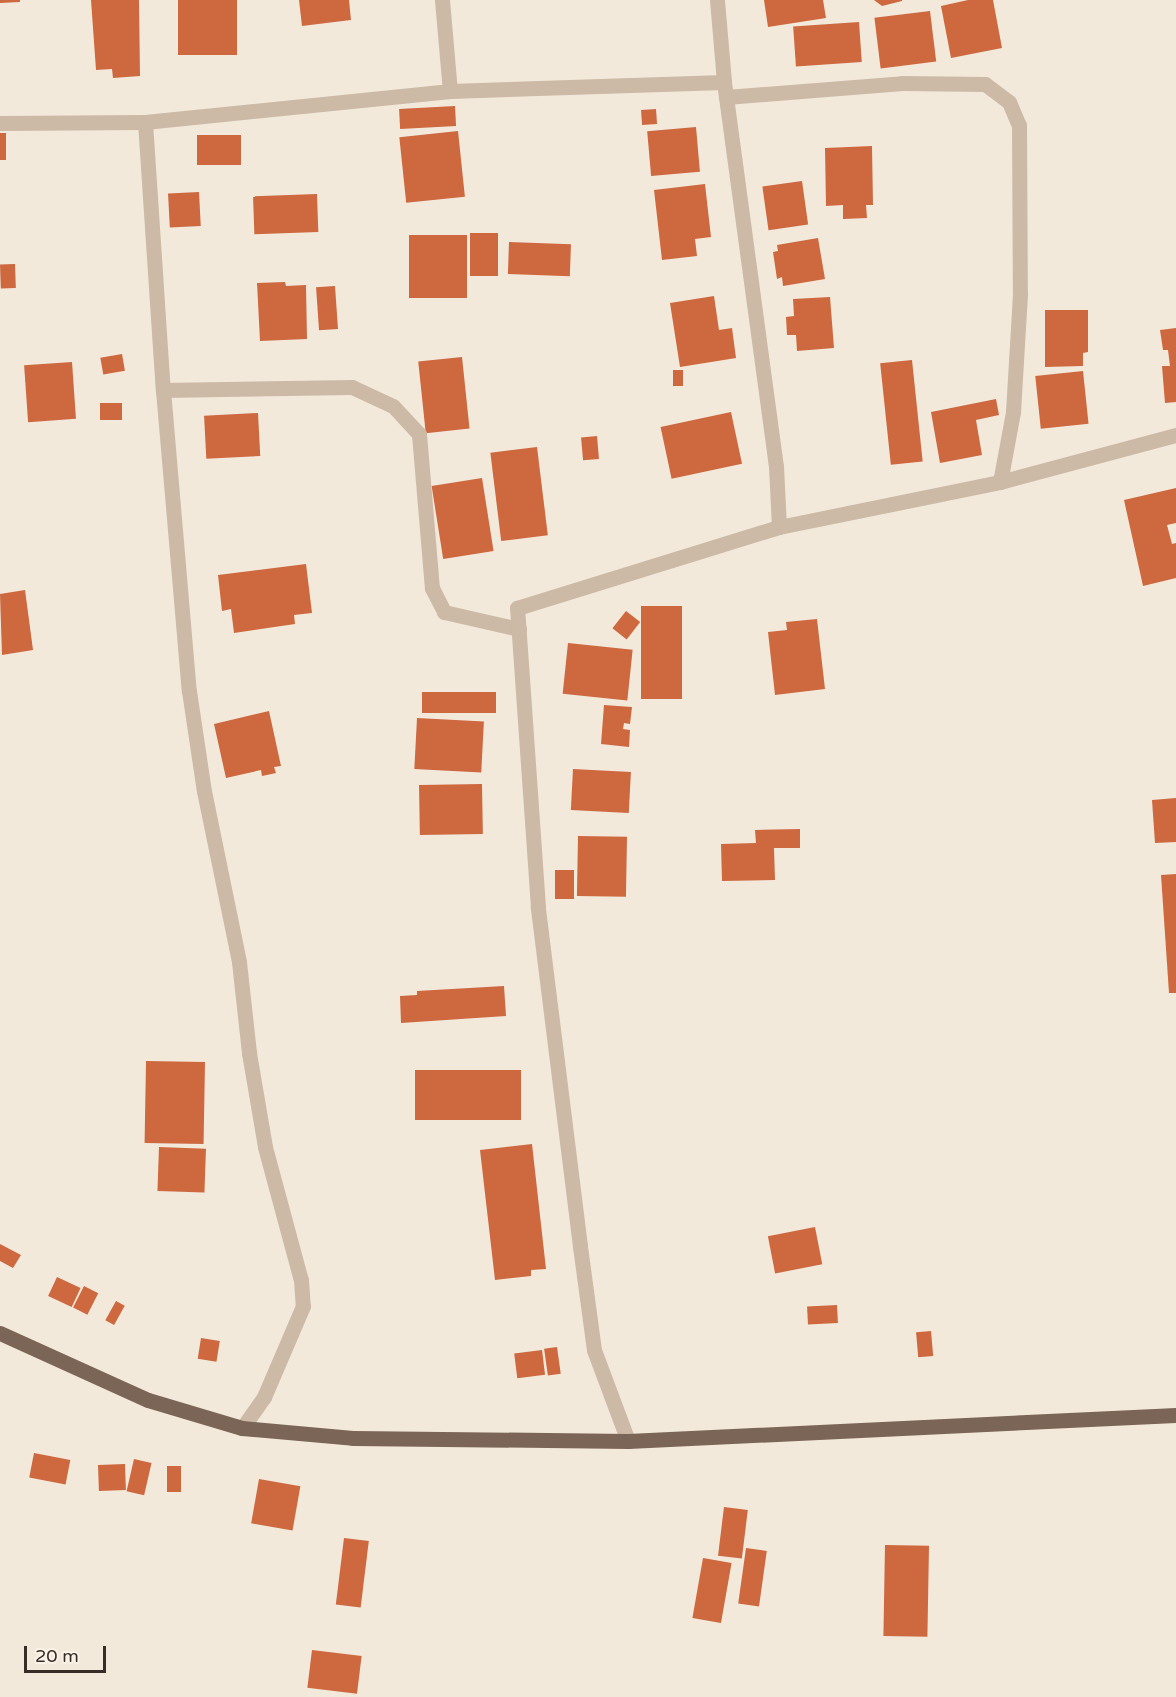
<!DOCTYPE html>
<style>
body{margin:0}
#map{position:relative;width:1176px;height:1697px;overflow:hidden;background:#f3e9db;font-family:"Varela Round",sans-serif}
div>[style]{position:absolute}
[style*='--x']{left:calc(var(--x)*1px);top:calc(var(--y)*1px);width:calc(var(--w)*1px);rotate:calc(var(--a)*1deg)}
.building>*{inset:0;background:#cd683f;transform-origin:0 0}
.minor>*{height:15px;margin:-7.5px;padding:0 7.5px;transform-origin:7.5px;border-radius:7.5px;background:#ccb9a6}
.primary>*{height:15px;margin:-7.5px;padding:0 7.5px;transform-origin:7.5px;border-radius:7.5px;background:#7b6557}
span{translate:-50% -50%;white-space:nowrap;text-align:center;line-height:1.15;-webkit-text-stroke:4.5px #fbf3e8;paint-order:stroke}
.scale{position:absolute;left:24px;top:1646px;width:82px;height:27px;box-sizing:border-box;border:3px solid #382d27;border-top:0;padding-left:8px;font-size:18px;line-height:21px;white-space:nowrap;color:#382d27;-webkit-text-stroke:4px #fbf3e8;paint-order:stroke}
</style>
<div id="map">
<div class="building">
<div style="clip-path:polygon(0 0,20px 0,20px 2px,0 3px)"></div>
<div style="clip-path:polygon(91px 0,139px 0,140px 76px,113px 78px,112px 69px,96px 70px)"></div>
<div style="left:178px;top:0;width:59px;height:55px"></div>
<div style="clip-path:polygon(299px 0,349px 0,351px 20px,302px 26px)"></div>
<div style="clip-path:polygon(764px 0,823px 0,826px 18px,768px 27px)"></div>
<div style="clip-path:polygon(874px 0,902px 0,902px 1px,882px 6px)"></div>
<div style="clip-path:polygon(968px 0,993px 0,1002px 48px,951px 58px,941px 6px)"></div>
<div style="left:930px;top:11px;width:51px;height:56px;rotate:83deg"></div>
<div style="left:859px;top:22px;width:40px;height:66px;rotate:86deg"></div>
<div style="left:455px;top:106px;width:20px;height:56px;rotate:87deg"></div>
<div style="left:656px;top:109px;width:15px;height:15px;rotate:86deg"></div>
<div style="left:696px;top:127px;width:45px;height:49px;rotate:85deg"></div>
<div style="left:458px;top:131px;width:66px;height:59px;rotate:84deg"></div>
<div style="left:0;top:133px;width:6px;height:27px"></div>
<div style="left:241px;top:135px;width:30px;height:44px;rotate:90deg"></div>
<div style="clip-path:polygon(872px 146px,873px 205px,866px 205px,867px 218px,843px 219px,843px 205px,826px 206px,825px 148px)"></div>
<div style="left:802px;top:181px;width:44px;height:40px;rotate:82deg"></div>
<div style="clip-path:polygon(705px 184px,711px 237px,695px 239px,697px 256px,662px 260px,654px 190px)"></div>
<div style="left:199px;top:192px;width:34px;height:31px;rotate:87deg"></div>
<div style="left:317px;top:194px;width:38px;height:64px;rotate:88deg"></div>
<div style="left:470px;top:233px;width:28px;height:43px"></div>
<div style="left:409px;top:235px;width:58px;height:63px"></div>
<div style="clip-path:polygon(818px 238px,825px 279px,783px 286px,782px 277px,777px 279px,773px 252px,778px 251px,777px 245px)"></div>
<div style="left:509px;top:242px;width:62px;height:32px;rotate:2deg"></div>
<div style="left:15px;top:264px;width:24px;height:15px;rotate:88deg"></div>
<div style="clip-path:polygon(285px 282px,286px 286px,306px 285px,307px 339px,260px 341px,257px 283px)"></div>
<div style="left:335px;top:286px;width:43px;height:19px;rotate:86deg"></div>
<div style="clip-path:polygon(714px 296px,719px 330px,732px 328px,736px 358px,680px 367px,670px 303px)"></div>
<div style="clip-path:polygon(830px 297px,834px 348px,797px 351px,796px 335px,787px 335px,786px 317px,794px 316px,793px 299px)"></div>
<div style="clip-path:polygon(1045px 310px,1088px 310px,1088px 352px,1083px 353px,1083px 366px,1045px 367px)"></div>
<div style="clip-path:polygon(1176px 328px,1176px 402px,1165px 403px,1162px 366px,1170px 366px,1168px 350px,1163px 350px,1160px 330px)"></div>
<div style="left:122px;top:354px;width:17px;height:22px;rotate:80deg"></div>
<div style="left:462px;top:357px;width:72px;height:44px;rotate:84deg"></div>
<div style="left:912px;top:360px;width:102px;height:32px;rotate:84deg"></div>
<div style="left:72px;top:362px;width:57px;height:48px;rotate:86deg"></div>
<div style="left:673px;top:370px;width:10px;height:16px"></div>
<div style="left:1083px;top:371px;width:53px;height:48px;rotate:84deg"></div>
<div style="clip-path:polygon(996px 399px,999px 415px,976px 420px,982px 455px,940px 463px,931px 412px)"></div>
<div style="left:100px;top:403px;width:22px;height:17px"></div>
<div style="left:731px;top:412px;width:53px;height:72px;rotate:78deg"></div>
<div style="left:258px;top:413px;width:43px;height:54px;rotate:87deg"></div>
<div style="left:597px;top:436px;width:23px;height:16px;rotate:85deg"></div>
<div style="left:537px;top:447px;width:89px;height:47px;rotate:83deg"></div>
<div style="left:482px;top:478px;width:74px;height:51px;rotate:81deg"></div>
<div style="clip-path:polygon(1176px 488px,1176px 523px,1167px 525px,1172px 544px,1176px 543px,1176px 578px,1143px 586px,1124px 500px)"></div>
<div style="clip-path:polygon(306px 564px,312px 613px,294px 615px,295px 624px,234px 633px,231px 609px,222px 611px,218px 575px)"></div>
<div style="clip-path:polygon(25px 590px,33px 650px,2px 655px,0 594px)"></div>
<div style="left:641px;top:606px;width:41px;height:93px"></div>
<div style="left:626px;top:611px;width:18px;height:22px;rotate:38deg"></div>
<div style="clip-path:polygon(817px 619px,825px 689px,775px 695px,768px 632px,787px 630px,786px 622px)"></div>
<div style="left:568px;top:643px;width:65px;height:51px;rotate:6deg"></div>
<div style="left:496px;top:692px;width:21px;height:74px;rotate:90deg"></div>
<div style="clip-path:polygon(604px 705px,632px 707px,630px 724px,624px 723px,623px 729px,630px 730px,629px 747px,601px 744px)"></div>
<div style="clip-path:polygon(269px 711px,281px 766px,274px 767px,276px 773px,262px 776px,261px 770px,226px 778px,214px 724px)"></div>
<div style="left:417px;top:718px;width:67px;height:51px;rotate:3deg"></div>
<div style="left:573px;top:769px;width:58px;height:41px;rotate:3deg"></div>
<div style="left:482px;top:784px;width:50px;height:63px;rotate:89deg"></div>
<div style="clip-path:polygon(1176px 798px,1176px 842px,1155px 843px,1152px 800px)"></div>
<div style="clip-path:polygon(800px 829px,800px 848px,774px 848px,775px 880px,722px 881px,721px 844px,756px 843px,755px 830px)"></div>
<div style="left:578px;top:836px;width:49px;height:60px;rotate:1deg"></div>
<div style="left:555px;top:870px;width:19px;height:29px"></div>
<div style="clip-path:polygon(1176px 874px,1176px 993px,1169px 993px,1161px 875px)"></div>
<div style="clip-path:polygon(504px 986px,506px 1016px,401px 1023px,400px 996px,417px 995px,417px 991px)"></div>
<div style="left:205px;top:1062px;width:82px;height:59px;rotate:91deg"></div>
<div style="left:521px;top:1070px;width:50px;height:106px;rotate:90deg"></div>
<div style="clip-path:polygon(532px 1144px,546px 1269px,531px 1270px,531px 1276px,495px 1280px,480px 1150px)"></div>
<div style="left:159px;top:1147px;width:47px;height:44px;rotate:2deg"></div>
<div style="left:815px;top:1227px;width:38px;height:48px;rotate:79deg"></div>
<div style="clip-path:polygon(0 1244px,21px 1255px,13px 1268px,0 1261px)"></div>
<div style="left:57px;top:1277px;width:26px;height:21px;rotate:25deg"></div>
<div style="left:84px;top:1286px;width:16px;height:24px;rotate:27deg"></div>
<div style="left:116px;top:1301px;width:10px;height:22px;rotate:29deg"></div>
<div style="left:837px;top:1305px;width:18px;height:30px;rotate:87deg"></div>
<div style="left:931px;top:1331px;width:25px;height:15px;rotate:85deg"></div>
<div style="left:201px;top:1338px;width:19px;height:21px;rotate:9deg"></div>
<div style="left:557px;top:1347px;width:27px;height:13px;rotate:82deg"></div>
<div style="left:542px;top:1350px;width:25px;height:28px;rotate:83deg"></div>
<div style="left:34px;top:1453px;width:37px;height:25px;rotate:11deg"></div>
<div style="left:134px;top:1459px;width:18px;height:33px;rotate:13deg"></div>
<div style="left:125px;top:1464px;width:26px;height:27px;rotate:88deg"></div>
<div style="left:167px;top:1466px;width:14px;height:26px"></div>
<div style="left:259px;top:1479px;width:42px;height:45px;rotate:10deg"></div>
<div style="left:724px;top:1507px;width:24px;height:49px;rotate:7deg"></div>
<div style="left:344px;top:1538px;width:25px;height:67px;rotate:7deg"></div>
<div style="left:885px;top:1545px;width:44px;height:91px;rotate:1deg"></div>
<div style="left:746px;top:1548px;width:21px;height:56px;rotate:8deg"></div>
<div style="left:703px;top:1558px;width:29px;height:61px;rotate:10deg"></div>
<div style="left:312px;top:1650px;width:50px;height:38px;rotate:7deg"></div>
</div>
<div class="minor">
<div style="--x:442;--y:0;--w:91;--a:85"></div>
<div style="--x:717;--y:0;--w:82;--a:85.1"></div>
<div style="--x:724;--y:82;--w:388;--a:82.3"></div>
<div style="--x:776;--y:466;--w:61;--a:87.2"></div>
<div style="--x:726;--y:97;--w:177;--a:-4.5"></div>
<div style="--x:902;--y:83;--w:83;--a:0.7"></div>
<div style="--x:985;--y:84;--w:30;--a:37"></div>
<div style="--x:1009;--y:102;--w:25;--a:67"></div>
<div style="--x:1019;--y:125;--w:169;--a:89.7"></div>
<div style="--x:1020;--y:294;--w:118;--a:93.4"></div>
<div style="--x:1013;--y:412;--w:71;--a:100.5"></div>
<div style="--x:145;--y:122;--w:269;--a:86.2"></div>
<div style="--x:163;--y:390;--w:302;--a:85.1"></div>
<div style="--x:189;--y:691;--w:101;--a:81.5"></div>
<div style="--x:204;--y:791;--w:175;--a:78.4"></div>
<div style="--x:239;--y:962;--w:92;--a:83.7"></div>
<div style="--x:249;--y:1053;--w:95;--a:80.3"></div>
<div style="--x:265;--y:1147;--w:138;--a:74.9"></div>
<div style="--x:301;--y:1280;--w:26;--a:86"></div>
<div style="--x:303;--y:1306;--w:99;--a:113.2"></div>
<div style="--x:264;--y:1397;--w:38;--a:125"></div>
<div style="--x:0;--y:123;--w:145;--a:-0.4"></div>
<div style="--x:145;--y:122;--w:307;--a:-5.8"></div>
<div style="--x:450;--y:91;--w:274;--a:-1.9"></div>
<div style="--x:163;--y:390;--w:189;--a:-0.9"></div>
<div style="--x:352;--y:387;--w:45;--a:24.9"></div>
<div style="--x:393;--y:406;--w:38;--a:47"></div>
<div style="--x:419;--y:434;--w:155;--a:85.2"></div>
<div style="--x:432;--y:588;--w:27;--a:63"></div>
<div style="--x:444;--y:612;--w:77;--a:12.8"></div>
<div style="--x:628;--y:1441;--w:97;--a:-110.5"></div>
<div style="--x:594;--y:1350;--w:105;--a:-97.7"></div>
<div style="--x:580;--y:1246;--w:342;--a:-97.1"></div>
<div style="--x:538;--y:907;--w:300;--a:-94"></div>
<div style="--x:517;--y:608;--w:274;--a:-17.2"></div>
<div style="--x:779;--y:527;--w:226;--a:-11.5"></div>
<div style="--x:1000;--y:482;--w:182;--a:-15"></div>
</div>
<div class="primary">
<div style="--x:0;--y:1333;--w:162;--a:24.4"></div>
<div style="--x:148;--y:1400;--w:98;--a:16.6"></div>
<div style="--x:242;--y:1428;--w:111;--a:5.1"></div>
<div style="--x:353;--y:1438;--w:275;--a:0.6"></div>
<div style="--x:628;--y:1441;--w:549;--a:-2.72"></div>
</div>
<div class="scale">20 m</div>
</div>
